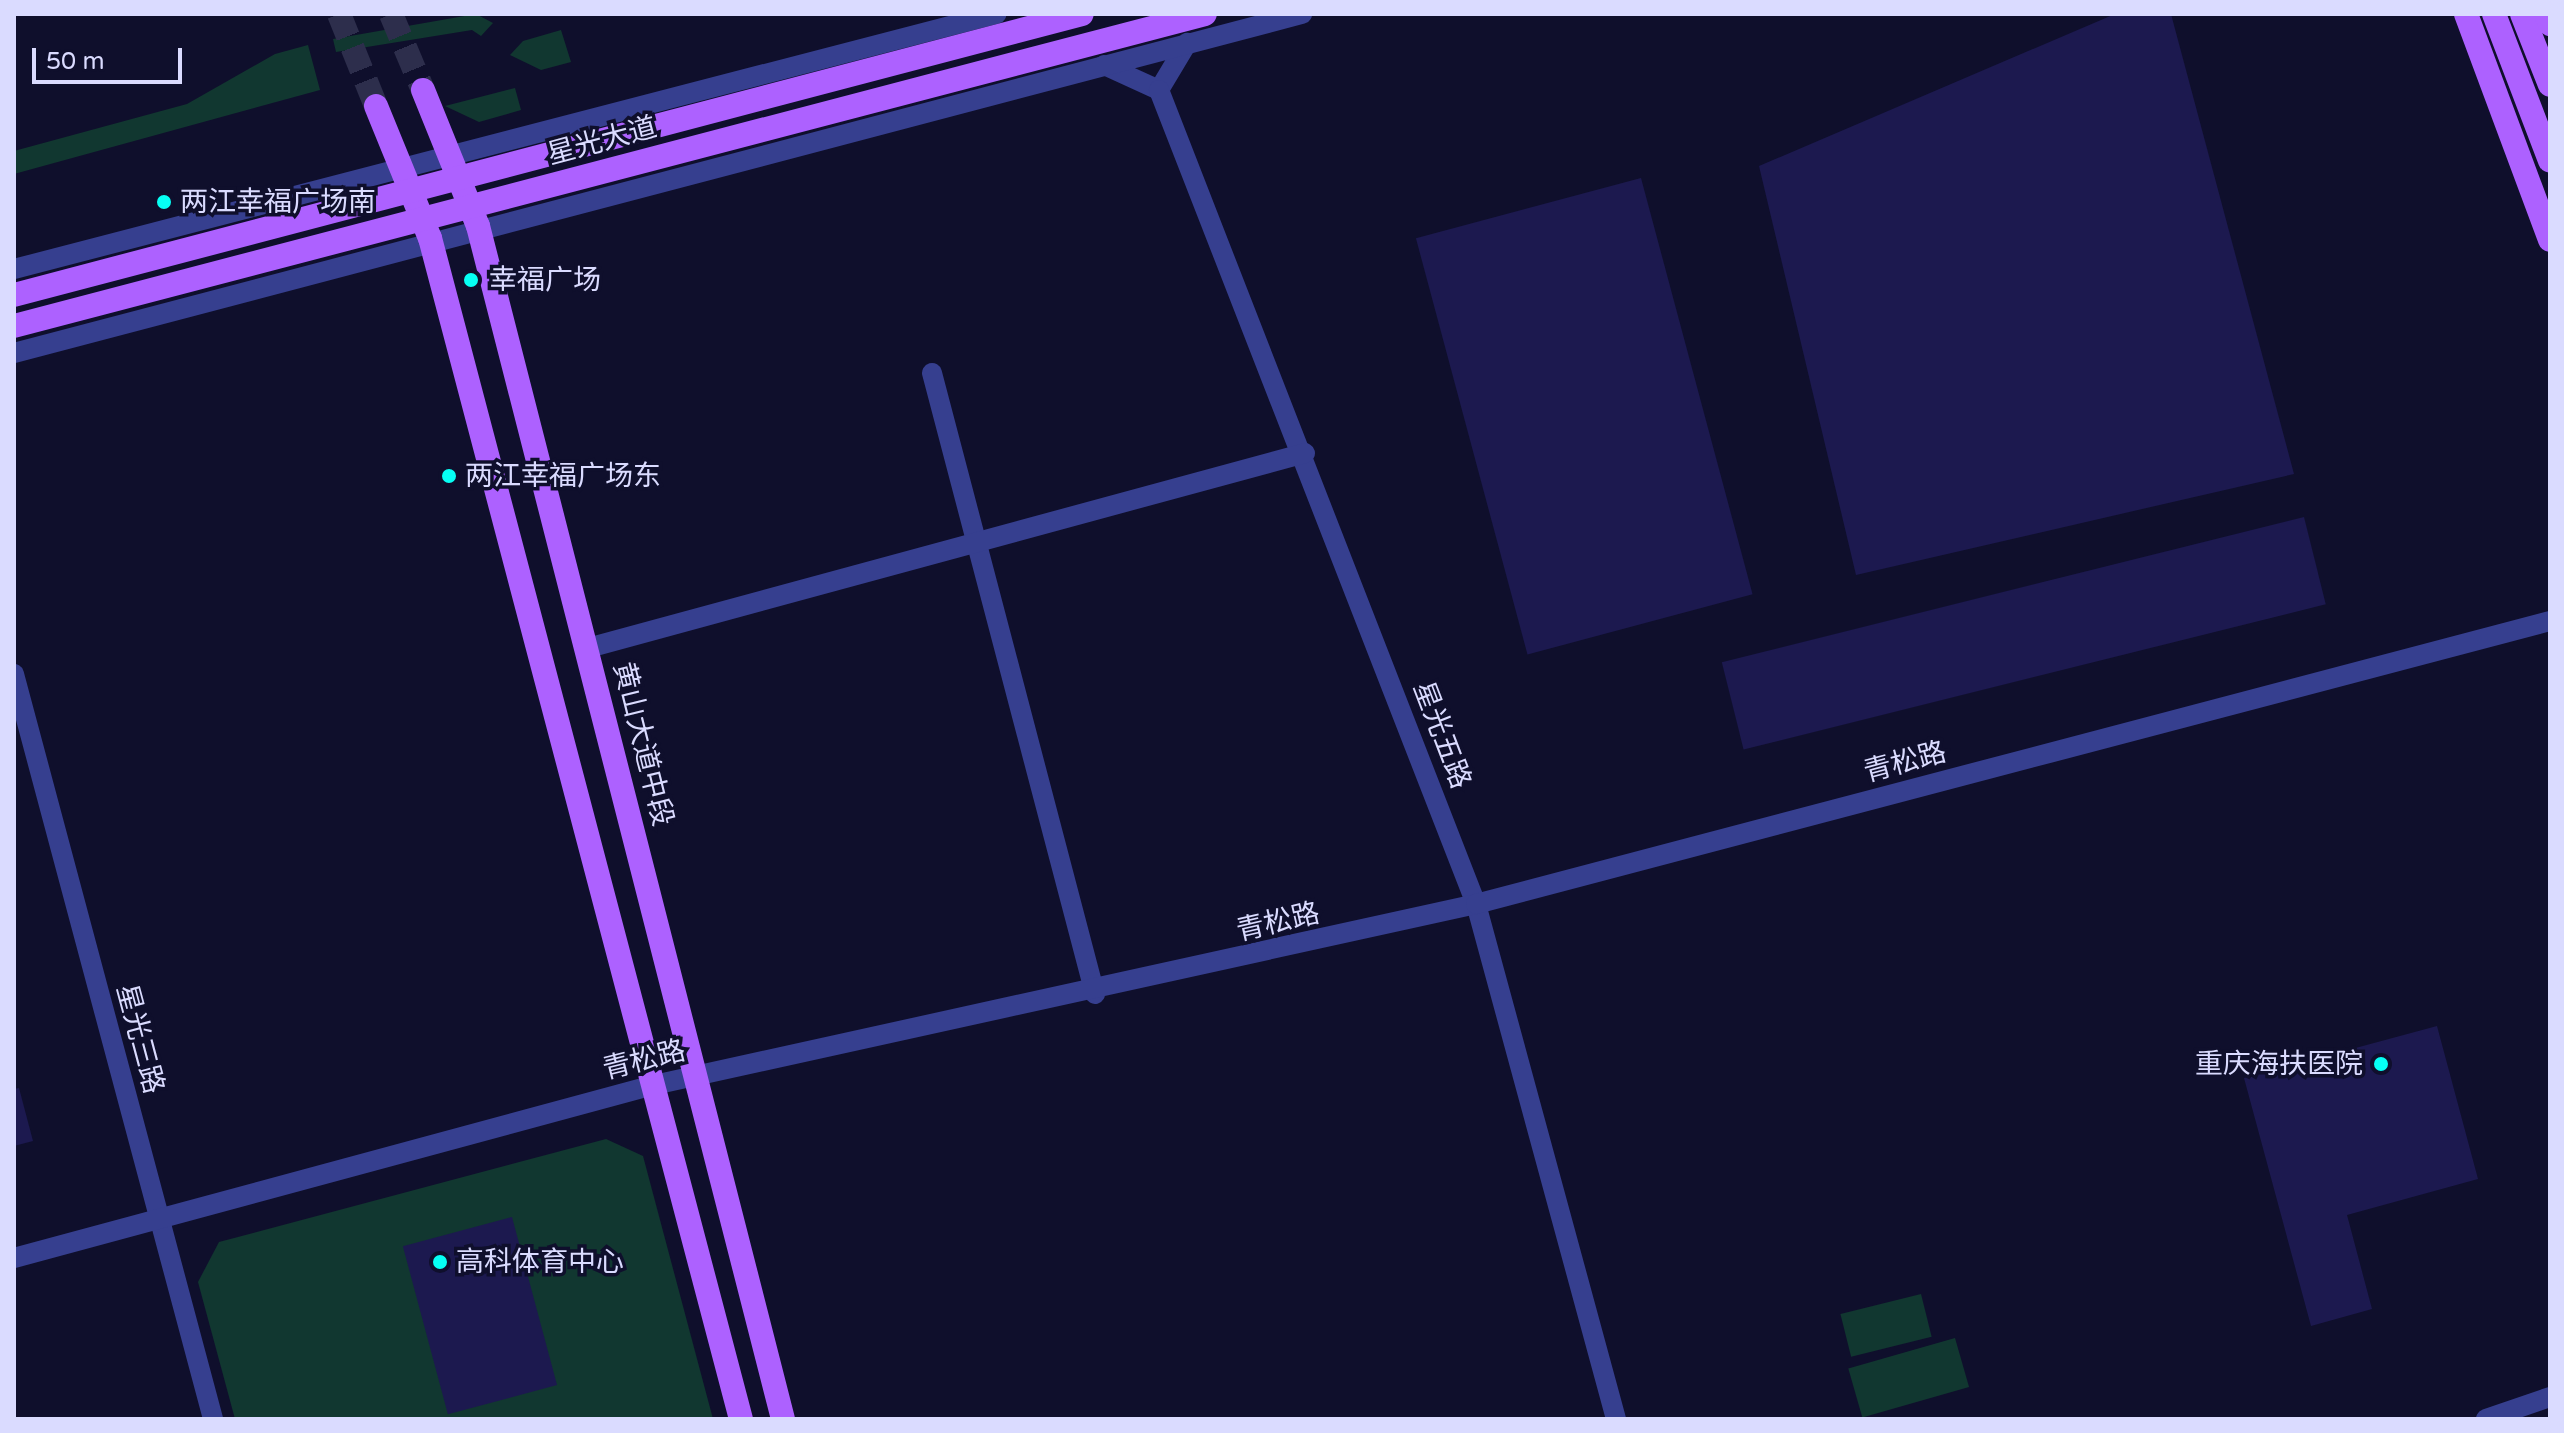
<!DOCTYPE html>
<meta charset="utf-8">
<style>
body{margin:0}
#map{position:relative;width:2564px;height:1433px;overflow:hidden;background:#0f0f2c;font-family:"Varela Round","Noto Sans SC",sans-serif}
div>[style]{position:absolute}
[style*='--x']{left:calc(var(--x)*1px);top:calc(var(--y)*1px);width:calc(var(--w)*1px);rotate:calc(var(--a)*1deg)}
.green>*{inset:0;background:#113730;transform-origin:0 0}
.building>*{inset:0;background:#1c194f;transform-origin:0 0}
.major-tunnel>*{height:24px;margin-top:-12px;transform-origin:0;background:repeating-linear-gradient(90deg,#2d2e4c 0 24px,transparent 0 36px)}
.minor>*{height:20px;margin:-10px;padding:0 10px;transform-origin:10px;border-radius:10px;background:#363f8f}
.major>*{height:24px;margin:-12px;padding:0 12px;transform-origin:12px;border-radius:12px;background:#ad61ff}
.dots>*{width:22px;height:22px;translate:-50% -50%;box-sizing:border-box;border:4px solid #0f0f2c;border-radius:50%}
span{translate:-50% -50%;white-space:nowrap;text-align:center;line-height:1.15;-webkit-text-stroke:7px #0f0f2c;paint-order:stroke}
.street-label{font-size:28px;color:#dadbff}
.poi-label{font-size:28px;color:#dadbff}
.left{translate:0 -50%;text-align:left}
.right{translate:-100% -50%;text-align:right}
.frame{position:absolute;inset:0;border:16px solid #dadbff;pointer-events:none}
.scale{position:absolute;left:32px;top:48px;width:150px;height:36px;box-sizing:border-box;border:4px solid #dadbff;border-top:0;padding-left:10px;font-size:24px;line-height:28px;white-space:nowrap;color:#dadbff;-webkit-text-stroke:6px #0f0f2c;paint-order:stroke}
</style>
<div id="map">
<div class="green">
<div style="clip-path:polygon(476px 14px,493px 23px,481px 36px,472px 30px,336px 52px,333px 39px)"></div>
<div style="clip-path:polygon(561px 30px,571px 62px,541px 70px,510px 55px,523px 41px)"></div>
<div style="clip-path:polygon(308px 45px,320px 90px,14px 174px,14px 151px,187px 104px,275px 54px)"></div>
<div style="clip-path:polygon(515px 88px,521px 110px,479px 122px,445px 106px)"></div>
<div style="clip-path:polygon(606px 1139px,643px 1156px,713px 1419px,235px 1419px,198px 1282px,219px 1242px)"></div>
<div style="left:1921px;top:1294px;width:44px;height:83px;rotate:76deg"></div>
<div style="left:1955px;top:1338px;width:51px;height:111px;rotate:74deg"></div>
</div>
<div class="building">
<div style="clip-path:polygon(2115px 14px,2171px 14px,2294px 474px,1856px 575px,1759px 166px)"></div>
<div style="left:1641px;top:178px;width:431px;height:233px;rotate:75deg"></div>
<div style="left:2304px;top:517px;width:90px;height:600px;rotate:76deg"></div>
<div style="clip-path:polygon(2437px 1026px,2478px 1179px,2347px 1215px,2372px 1309px,2311px 1326px,2244px 1078px)"></div>
<div style="clip-path:polygon(19px 1088px,33px 1141px,14px 1146px,14px 1089px)"></div>
<div style="left:512px;top:1217px;width:174px;height:113px;rotate:75deg"></div>
</div>
<div class="major-tunnel">
<div style="--x:339;--y:14;--w:99;--a:68.1"></div>
<div style="--x:391;--y:14;--w:82;--a:67.2"></div>
</div>
<div class="minor">
<div style="--x:1104;--y:65;--w:60;--a:24.4"></div>
<div style="--x:1159;--y:90;--w:55;--a:-59.2"></div>
<div style="--x:1159;--y:90;--w:874;--a:68.72"></div>
<div style="--x:1476;--y:904;--w:534;--a:74.79"></div>
<div style="--x:14;--y:269;--w:1015;--a:-14.56"></div>
<div style="--x:14;--y:353;--w:1332;--a:-14.75"></div>
<div style="--x:932;--y:373;--w:642;--a:75.29"></div>
<div style="--x:588;--y:648;--w:743;--a:-15.21"></div>
<div style="--x:14;--y:674;--w:771;--a:75.04"></div>
<div style="--x:14;--y:1258;--w:663;--a:-15.13"></div>
<div style="--x:654;--y:1085;--w:842;--a:-12.42"></div>
<div style="--x:1476;--y:904;--w:1111;--a:-14.76"></div>
<div style="--x:2486;--y:1419;--w:68;--a:-19"></div>
</div>
<div class="major">
<div style="--x:2466;--y:14;--w:241;--a:69.6"></div>
<div style="--x:2494;--y:14;--w:157;--a:69.1"></div>
<div style="--x:2522;--y:14;--w:76;--a:68.5"></div>
<div style="--x:2546;--y:14;--w:11;--a:68"></div>
<div style="--x:423;--y:90;--w:147;--a:68"></div>
<div style="--x:478;--y:226;--w:1231;--a:75.66"></div>
<div style="--x:376;--y:106;--w:143;--a:67.8"></div>
<div style="--x:430;--y:238;--w:1221;--a:75.25"></div>
<div style="--x:14;--y:295;--w:1104;--a:-14.74"></div>
<div style="--x:14;--y:326;--w:1231;--a:-14.68"></div>
</div>
<div class="dots">
<div style="left:164px;top:202px;background:#06fff4"></div>
<div style="left:471px;top:280px;background:#06fff4"></div>
<div style="left:449px;top:476px;background:#06fff4"></div>
<div style="left:2381px;top:1064px;background:#06fff4"></div>
<div style="left:440px;top:1262px;background:#06fff4"></div>
</div>
<div class="street-label">
<span style="left:602px;top:141px;rotate:-15deg">星光大道</span>
<span style="left:1442px;top:735px;rotate:69deg">星光五路</span>
<span style="left:643px;top:744px;rotate:76deg">黄山大道中段</span>
<span style="left:1905px;top:762px;rotate:-15deg">青松路</span>
<span style="left:1278px;top:922px;rotate:-13deg">青松路</span>
<span style="left:140px;top:1039px;rotate:75deg">星光三路</span>
<span style="left:644px;top:1060px;rotate:-14deg">青松路</span>
</div>
<div class="poi-label">
<span class="left" style="left:180px;top:202px">两江幸福广场南</span>
<span class="left" style="left:489px;top:280px">幸福广场</span>
<span class="left" style="left:465px;top:476px">两江幸福广场东</span>
<span class="right" style="left:2363px;top:1064px">重庆海扶医院</span>
<span class="left" style="left:456px;top:1262px">高科体育中心</span>
</div>
<div class="frame"></div>
<div class="scale">50 m</div>
</div>
